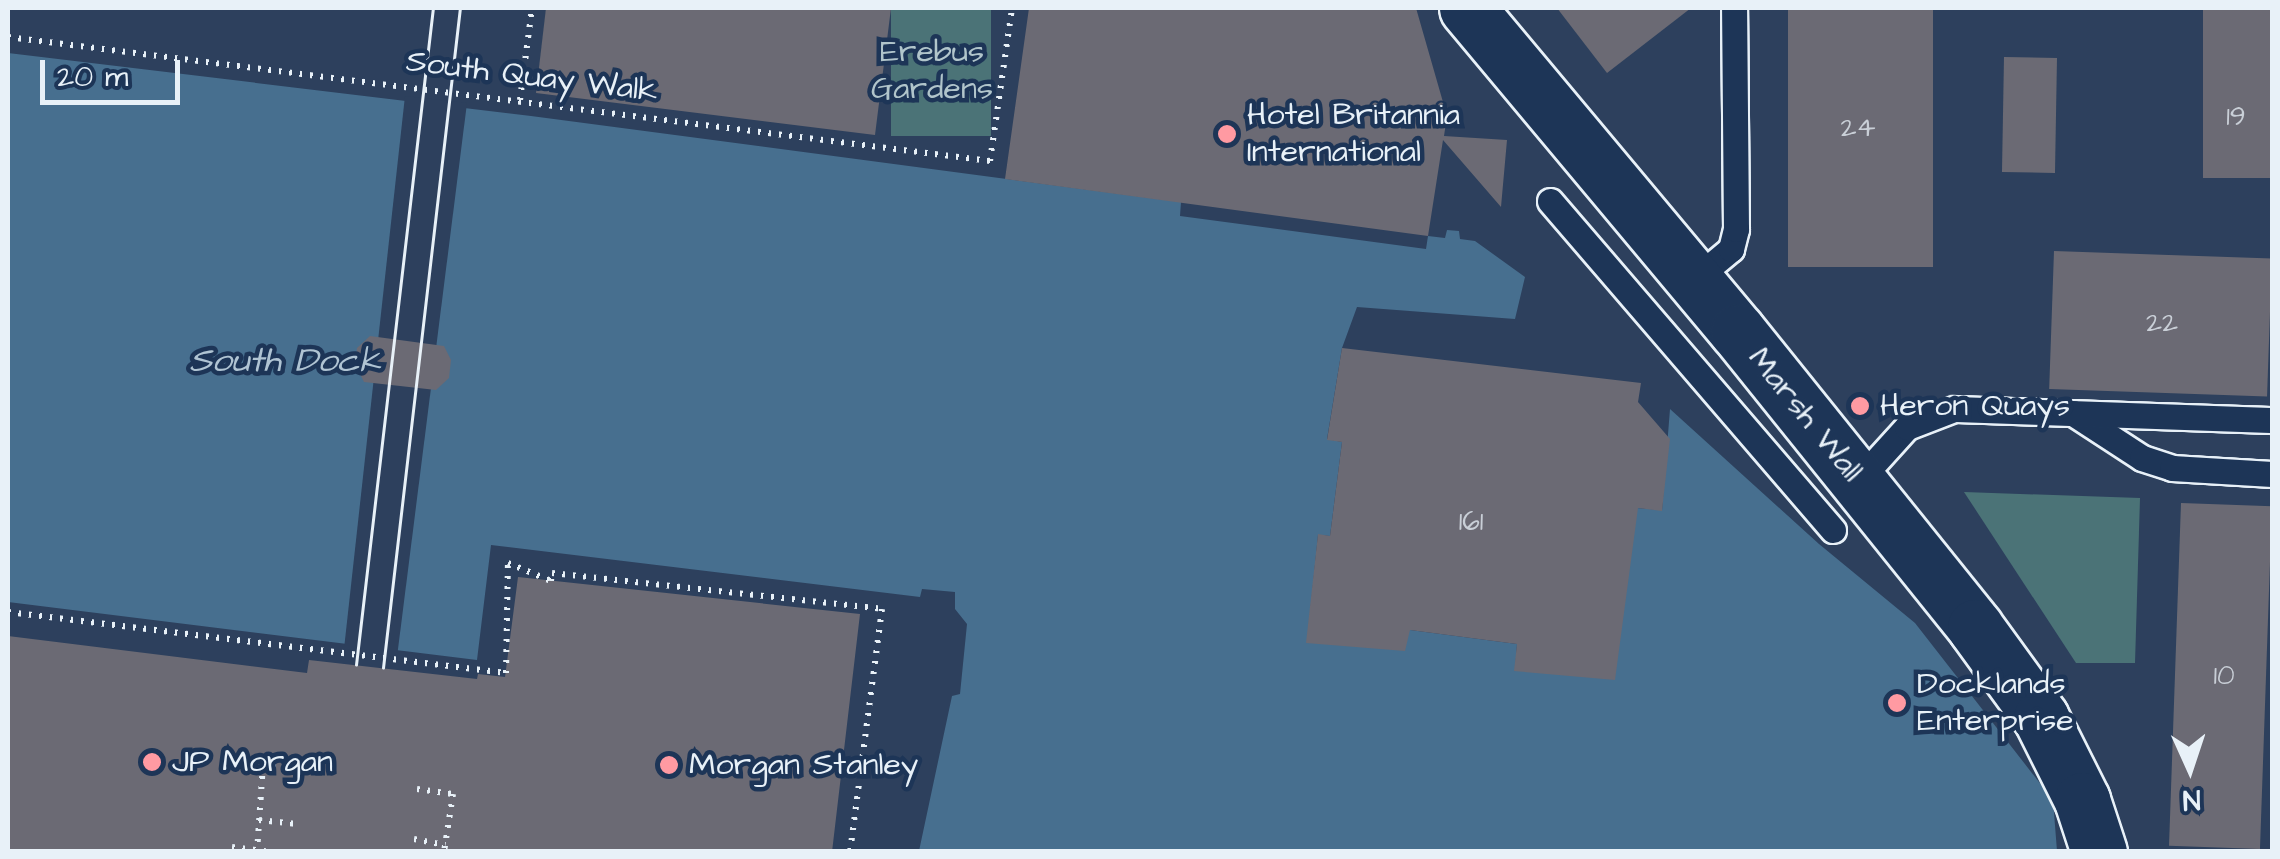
<!DOCTYPE html>
<style>
body{margin:0}
#map{position:relative;width:2280px;height:859px;overflow:hidden;background:#2d405d;font-family:"Architects Daughter",sans-serif}
div>[style]{position:absolute}
[style*='--x']{left:calc(var(--x)*1px);top:calc(var(--y)*1px);width:calc(var(--w)*1px);rotate:calc(var(--a)*1deg)}
.green>*{inset:0;background:#4b7377;transform-origin:0 0}
.water>*{inset:0;background:#476f8f}
.pier>*{inset:0;background:#2d405d}
.building>*{inset:0;background:#6b6a74;transform-origin:0 0}
.path>*{height:6px;margin-top:-3px;transform-origin:0;background:repeating-linear-gradient(90deg,#e8f1f8 0 2.5px,transparent 0 10.5px)}
.roads{filter:drop-shadow(2px 0 #e8f1f8) drop-shadow(-2px 0 #e8f1f8) drop-shadow(0 2px #e8f1f8) drop-shadow(0 -2px #e8f1f8)}
.lane>*{height:25px;margin:-12.5px;padding:0 12.5px;transform-origin:12.5px;border-radius:12.5px;background:#1d3557}
.secondary>*{height:55px;margin:-27.5px;padding:0 27.5px;transform-origin:27.5px;border-radius:27.5px;background:#1d3557}
.tram>*{height:2.5px;margin:-1.25px;padding:0 1.25px;transform-origin:1.25px;border-radius:1.25px;background:#e8f1f8}
.dots>*{width:28px;height:28px;translate:-50% -50%;box-sizing:border-box;border:5px solid #1d3557;border-radius:50%}
span{translate:-50% -50%;white-space:nowrap;text-align:center;line-height:1.15;-webkit-text-stroke:9px #1d3557;paint-order:stroke}
.number-label{font-size:28px;color:#c9cfd7}
.number-label span{-webkit-text-stroke-width:0}
.park-label{font-size:32px;color:#b1c5cb}
.street-label{font-size:32px;color:#e8f1f8}
.poi-label{font-size:32px;color:#e8f1f8}
.left{translate:0 -50%;text-align:left}
.water-label{font-size:35px;color:#b0c4d3;font-style:italic}
.frame{position:absolute;inset:0;border:10px solid #e8f1f8;pointer-events:none}
.north{position:absolute;left:2140px;top:719px;width:100px;height:100px;-webkit-text-stroke:8px #1d3557;paint-order:stroke;rotate:177deg;font-size:28px;font-weight:700;line-height:40px;text-align:center;color:#e8f1f8}
.north::after{content:'';display:block;margin:auto;width:35px;height:45px;background:#e8f1f8;clip-path:polygon(50% 0,100% 100%,50% 72%,0 100%)}
.scale{position:absolute;left:40px;top:60px;width:140px;height:45px;box-sizing:border-box;border:5px solid #e8f1f8;border-top:0;padding-left:12px;font-size:30px;line-height:35px;white-space:nowrap;color:#e8f1f8;-webkit-text-stroke:8px #1d3557;paint-order:stroke}
</style>
<div id="map">
<div class="green">
<div style="left:891px;top:8px;width:100px;height:128px"></div>
<div style="clip-path:polygon(1964px 492px,2140px 498px,2135px 663px,2076px 663px)"></div>
</div>
<div class="water">
<div style="clip-path:polygon(8px 53px,531px 116px,1181px 202px,1180px 216px,1426px 249px,1428px 236px,1445px 238px,1447px 230px,1459px 231px,1460px 239px,1475px 241px,1525px 277px,1515px 319px,1357px 307px,1342px 348px,1327px 439px,1342px 442px,1330px 536px,1318px 535px,1307px 643px,1410px 630px,1517px 644px,1515px 671px,1611px 506px,1662px 510px,1670px 409px,1819px 544px,1915px 623px,2053px 800px,2057px 851px,919px 851px,952px 696px,960px 694px,967px 624px,955px 609px,955px 592px,922px 589px,920px 597px,491px 545px,477px 660px,8px 602px)"></div>
</div>
<div class="pier">
<div style="clip-path:polygon(405px 96px,467px 103px,397px 657px,344px 649px)"></div>
</div>
<div class="building">
<div style="clip-path:polygon(546px 8px,891px 8px,875px 135px,536px 93px)"></div>
<div style="clip-path:polygon(1029px 8px,1416px 8px,1447px 116px,1444px 136px,1507px 140px,1501px 207px,1443px 140px,1428px 236px,1005px 179px)"></div>
<div style="clip-path:polygon(1557px 8px,1691px 8px,1607px 73px)"></div>
<div style="left:1788px;top:8px;width:145px;height:259px"></div>
<div style="left:2203px;top:8px;width:69px;height:170px"></div>
<div style="left:2004px;top:57px;width:53px;height:115px;rotate:1deg"></div>
<div style="left:2054px;top:251px;width:218px;height:138px;rotate:2deg"></div>
<div style="clip-path:polygon(370px 336px,444px 346px,451px 360px,449px 378px,436px 390px,364px 382px,355px 364px,357px 348px)"></div>
<div style="clip-path:polygon(1342px 348px,1641px 383px,1638px 402px,1670px 439px,1662px 511px,1638px 508px,1615px 680px,1514px 671px,1517px 644px,1410px 630px,1405px 651px,1306px 643px,1318px 534px,1330px 536px,1342px 442px,1327px 440px)"></div>
<div style="left:2181px;top:503px;width:91px;height:343px;rotate:2deg"></div>
<div style="clip-path:polygon(518px 577px,860px 614px,832px 852px,8px 852px,8px 636px,307px 673px,309px 660px,477px 679px,478px 674px,505px 677px)"></div>
</div>
<div class="path">
<div style="--x:8;--y:37;--w:990;--a:7.2"></div>
<div style="--x:990;--y:161;--w:155;--a:-81.8"></div>
<div style="--x:520;--y:100;--w:93;--a:-82.6"></div>
<div style="--x:8;--y:612;--w:502;--a:6.98"></div>
<div style="--x:506;--y:673;--w:110;--a:-89"></div>
<div style="--x:508;--y:563;--w:47;--a:22.7"></div>
<div style="--x:551;--y:581;--w:8;--a:-83"></div>
<div style="--x:552;--y:573;--w:332;--a:6.2"></div>
<div style="--x:882;--y:609;--w:245;--a:97.5"></div>
<div style="--x:417;--y:789;--w:36;--a:8"></div>
<div style="--x:453;--y:794;--w:59;--a:98.8"></div>
<div style="--x:259;--y:820;--w:36;--a:6"></div>
<div style="--x:414;--y:839;--w:32;--a:11"></div>
<div style="--x:232;--y:847;--w:38;--a:7"></div>
<div style="--x:257;--y:852;--w:87;--a:-86.1"></div>
<div style="--x:263;--y:765;--w:38;--a:6"></div>
</div>
<div class="roads">
<div class="lane">
<div style="--x:1550;--y:201;--w:434;--a:49.3"></div>
<div style="--x:1695;--y:279;--w:47;--a:-39.8"></div>
<div style="--x:1731;--y:249;--w:21;--a:-76"></div>
<div style="--x:1736;--y:229;--w:221;--a:-90.5"></div>
<div style="--x:2073;--y:413;--w:82;--a:33.1"></div>
<div style="--x:2142;--y:458;--w:32;--a:18"></div>
<div style="--x:2172;--y:468;--w:100;--a:3.4"></div>
<div style="--x:1858;--y:481;--w:73;--a:-47.8"></div>
<div style="--x:1907;--y:427;--w:50;--a:-21"></div>
<div style="--x:1954;--y:409;--w:318;--a:2"></div>
</div>
<div class="secondary">
<div style="--x:1467;--y:8;--w:422;--a:50.1"></div>
<div style="--x:1738;--y:332;--w:378;--a:51.2"></div>
<div style="--x:1975;--y:627;--w:112;--a:54"></div>
<div style="--x:2041;--y:718;--w:92;--a:63.4"></div>
<div style="--x:2082;--y:800;--w:55;--a:71.9"></div>
</div>
</div>
<div class="tram">
<div style="--x:356;--y:665;--w:661;--a:-83.32"></div>
<div style="--x:383;--y:668;--w:664;--a:-83.35"></div>
</div>
<div class="dots">
<div style="left:1227px;top:134px;background:#ff9aa2"></div>
<div style="left:1860px;top:406px;background:#ff9aa2"></div>
<div style="left:1897px;top:703px;background:#ff9aa2"></div>
<div style="left:152px;top:762px;background:#ff9aa2"></div>
<div style="left:669px;top:765px;background:#ff9aa2"></div>
</div>
<div class="number-label">
<span style="left:2236px;top:117px">19</span>
<span style="left:1858px;top:128px">24</span>
<span style="left:2162px;top:323px">22</span>
<span style="left:1471px;top:522px">161</span>
<span style="left:2224px;top:676px">10</span>
</div>
<div class="park-label">
<span style="left:932px;top:71px">Erebus<br>Gardens</span>
</div>
<div class="street-label">
<span style="left:532px;top:77px;rotate:7deg">South Quay Walk</span>
<span style="left:1805px;top:415px;rotate:51deg">Marsh Wall</span>
</div>
<div class="poi-label">
<span class="left" style="left:1247px;top:134px">Hotel Britannia<br>International</span>
<span class="left" style="left:1880px;top:406px">Heron Quays</span>
<span class="left" style="left:1917px;top:703px">Docklands<br>Enterprise</span>
<span class="left" style="left:172px;top:762px">JP Morgan</span>
<span class="left" style="left:689px;top:765px">Morgan Stanley</span>
</div>
<div class="water-label">
<span style="left:285px;top:361px">South Dock</span>
</div>
<div class="frame"></div>
<div class="north">N</div>
<div class="scale">20 m</div>
</div>
